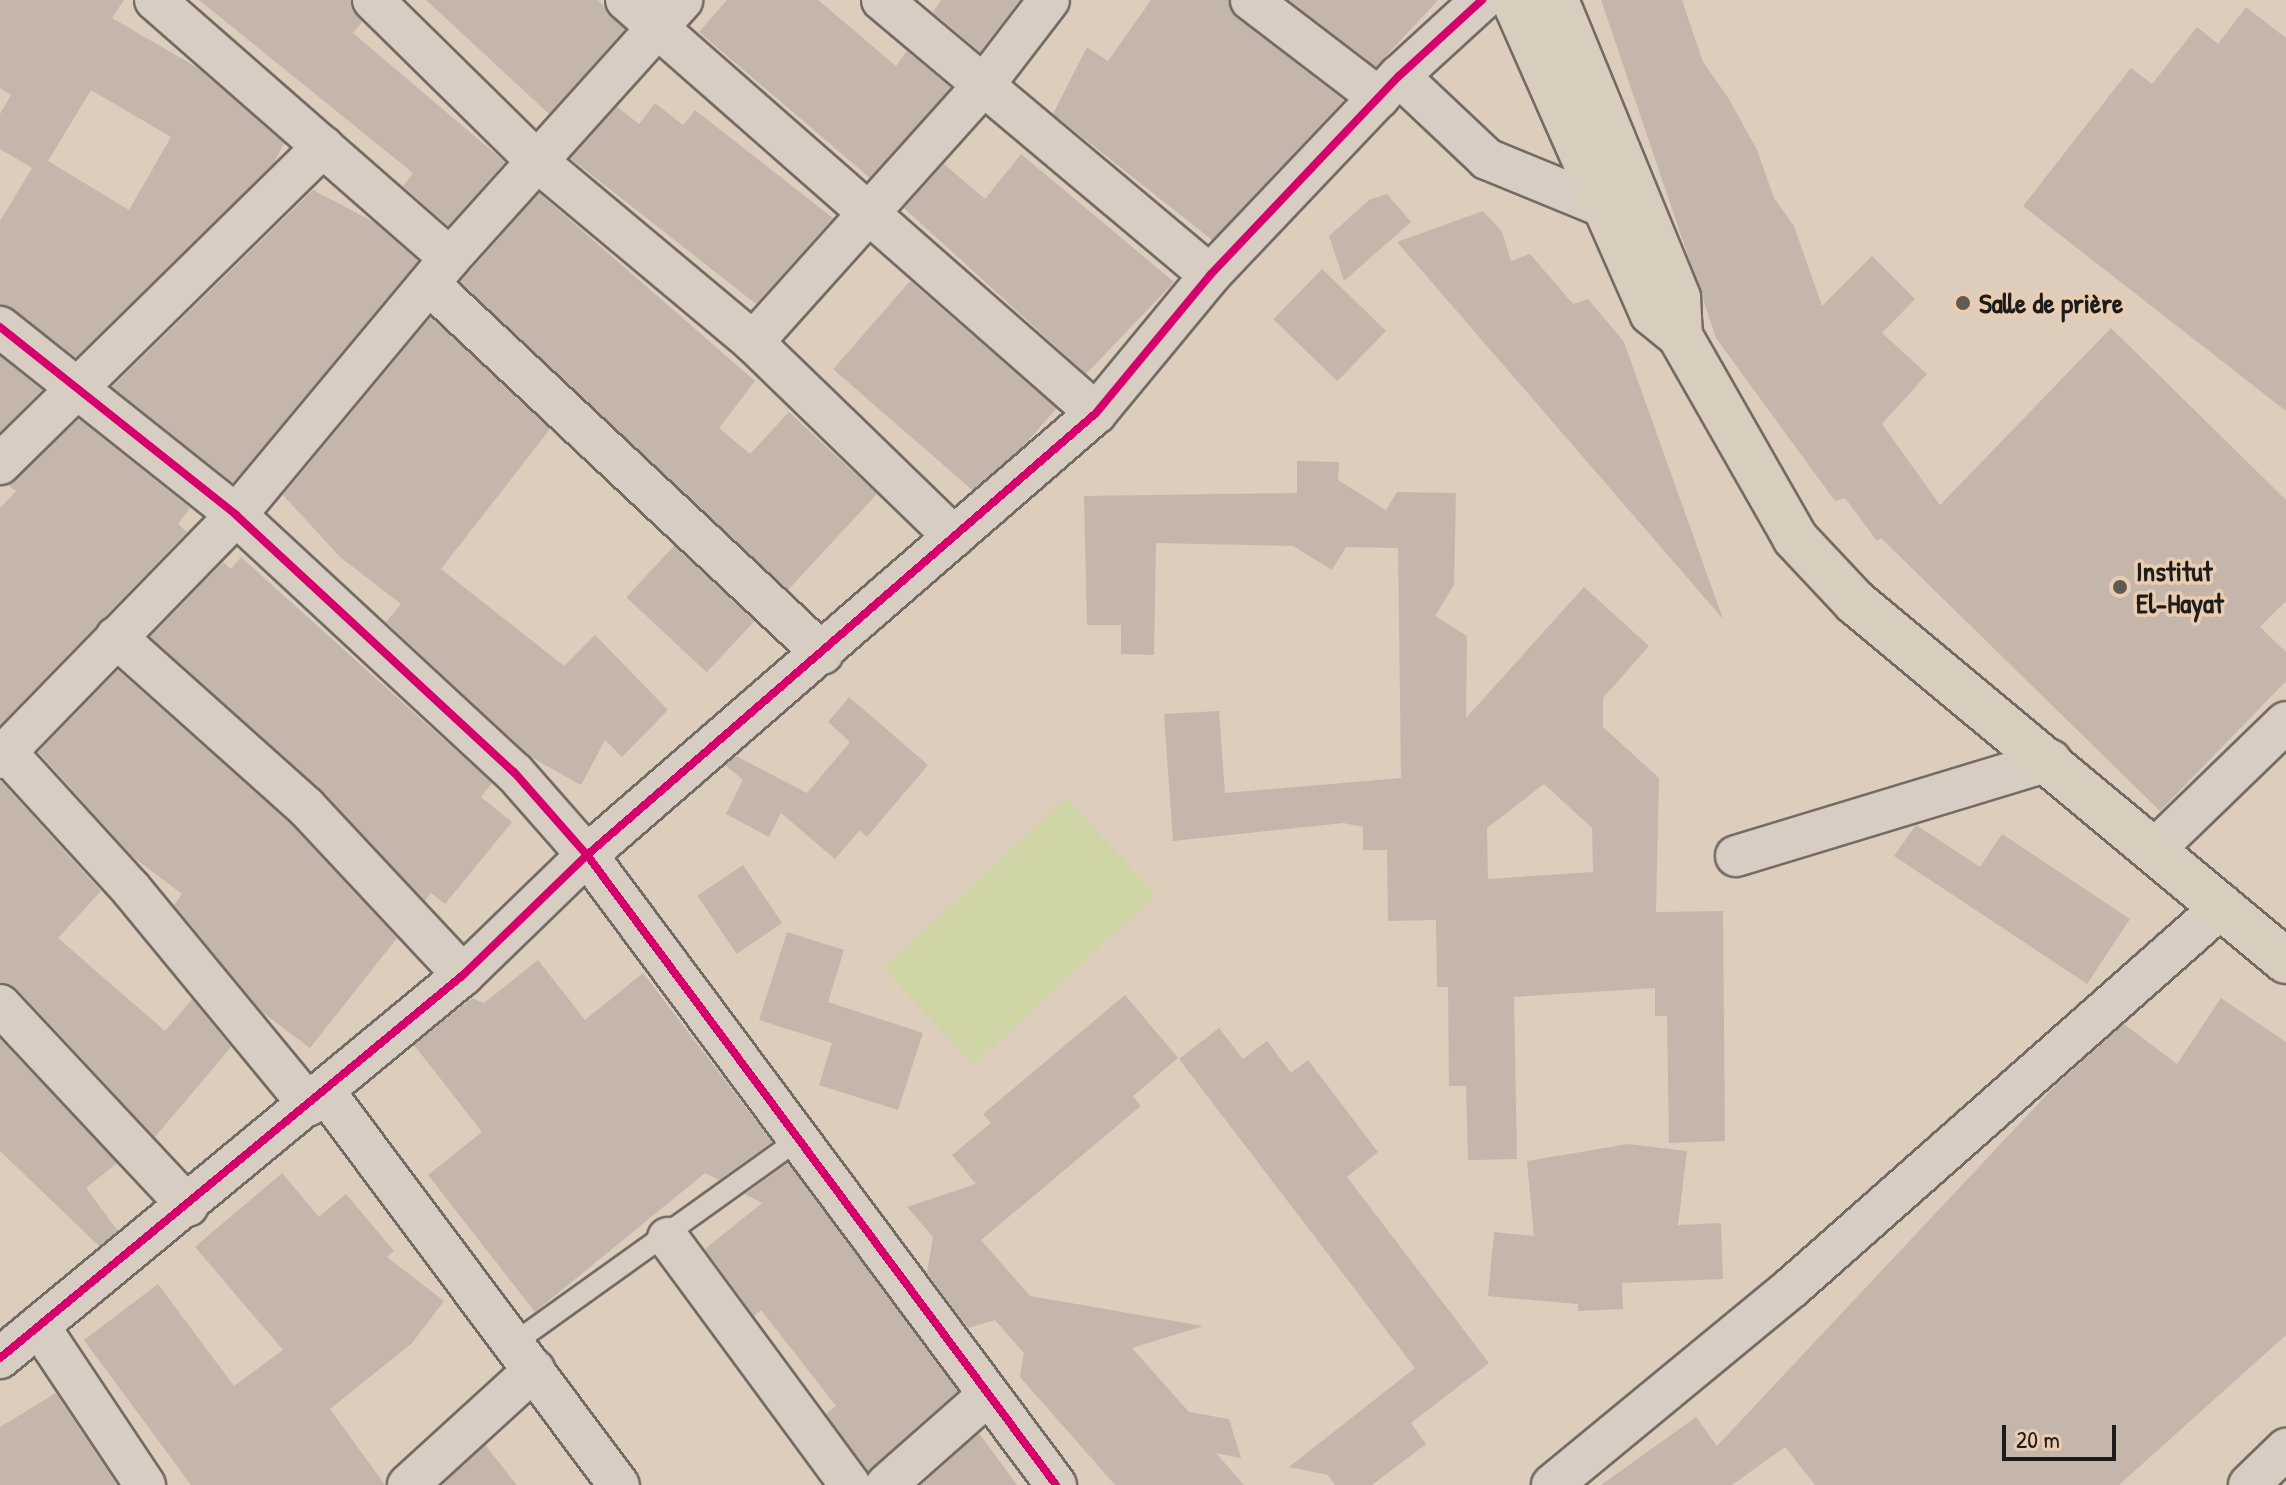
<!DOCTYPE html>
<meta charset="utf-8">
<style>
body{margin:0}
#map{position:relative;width:2286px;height:1485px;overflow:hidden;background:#ddcdbd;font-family:"Patrick Hand",sans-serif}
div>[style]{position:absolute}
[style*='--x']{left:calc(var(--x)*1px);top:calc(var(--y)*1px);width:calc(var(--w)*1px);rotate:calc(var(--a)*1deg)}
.green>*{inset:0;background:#d0d5a5;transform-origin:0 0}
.building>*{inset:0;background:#c5b6ab;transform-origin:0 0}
.roads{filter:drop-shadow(2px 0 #736c64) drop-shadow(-2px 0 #736c64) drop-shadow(0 2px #736c64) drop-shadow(0 -2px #736c64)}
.service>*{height:20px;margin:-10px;padding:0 10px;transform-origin:10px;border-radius:10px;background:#d8cdc2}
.minor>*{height:40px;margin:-20px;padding:0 20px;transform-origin:20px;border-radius:20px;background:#d8cdc2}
.primary>*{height:44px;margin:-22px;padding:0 22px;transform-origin:22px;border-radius:22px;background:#d9cebe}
.cycleway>*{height:8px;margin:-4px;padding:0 4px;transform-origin:4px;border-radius:4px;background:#d6006c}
.dots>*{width:22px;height:22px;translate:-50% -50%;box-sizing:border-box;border:4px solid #eacdb0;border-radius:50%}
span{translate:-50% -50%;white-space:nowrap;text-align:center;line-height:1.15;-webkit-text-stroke:7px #eacdb0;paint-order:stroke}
.poi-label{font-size:28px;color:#1c1c1c;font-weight:700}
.left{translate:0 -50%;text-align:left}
.scale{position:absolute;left:2002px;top:1425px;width:114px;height:36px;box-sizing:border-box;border:4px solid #1c1c1c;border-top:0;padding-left:10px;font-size:24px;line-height:28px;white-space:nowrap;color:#1c1c1c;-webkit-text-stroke:6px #eacdb0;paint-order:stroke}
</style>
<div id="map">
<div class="green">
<div style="left:1066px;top:798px;width:132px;height:250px;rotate:47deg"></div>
</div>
<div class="building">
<div style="clip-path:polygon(evenodd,0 0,124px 0,112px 18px,198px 68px,284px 143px,274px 163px,75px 358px,0 305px,0 221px,32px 168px,0 149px,0 114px,11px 95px,0 88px,0 0,91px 90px,171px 137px,129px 210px,48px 161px,91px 90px)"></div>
<div style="clip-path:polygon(199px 0,351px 0,362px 22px,353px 33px,505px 162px,448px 226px,403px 186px,413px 173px)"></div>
<div style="clip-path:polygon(426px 0,598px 0,625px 29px,549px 114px)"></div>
<div style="clip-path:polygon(727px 0,818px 0,896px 66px,907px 51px,951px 88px,870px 178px,699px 32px)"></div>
<div style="clip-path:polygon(941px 0,1020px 0,980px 52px,933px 12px)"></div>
<div style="clip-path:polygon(1151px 0,1228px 0,1237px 18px,1344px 100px,1212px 240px,1053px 114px,1087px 47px,1108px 61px)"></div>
<div style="clip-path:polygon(1289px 0,1438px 0,1376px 67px)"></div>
<div style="clip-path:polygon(1601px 0,1682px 0,1703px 62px,1729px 99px,1757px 150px,1774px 198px,1794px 226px,1822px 306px,1872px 256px,1915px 299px,1882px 333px,1927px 374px,1882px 424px,1940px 505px,2111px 328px,2286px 500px,2286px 601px,2260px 627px,2286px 652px,2286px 681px,2160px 811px,1881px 538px,1877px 541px,1845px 498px,1835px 501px,1716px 338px)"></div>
<div style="clip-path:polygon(2246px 7px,2286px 38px,2286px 411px,2023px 206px,2131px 68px,2152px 84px,2197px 27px,2218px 44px)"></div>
<div style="clip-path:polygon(655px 103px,683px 125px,695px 110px,833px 218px,756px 304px,570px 158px,617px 107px,639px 124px)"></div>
<div style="clip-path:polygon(1021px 154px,1174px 282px,1086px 374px,904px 208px,944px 164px,985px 199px)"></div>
<div style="clip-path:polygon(313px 190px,374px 222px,418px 261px,233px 483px,112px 387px)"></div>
<div style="clip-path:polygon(539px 193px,755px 381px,719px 428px,750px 454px,789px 412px,877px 494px,788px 590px,460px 282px)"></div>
<div style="clip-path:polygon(1387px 194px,1411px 222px,1344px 281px,1329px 236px,1369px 200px)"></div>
<div style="clip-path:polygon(1483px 211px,1502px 232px,1511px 261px,1530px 254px,1573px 304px,1588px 299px,1624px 342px,1723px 619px,1397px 242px)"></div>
<div style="left:1322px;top:269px;width:89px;height:70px;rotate:44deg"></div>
<div style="left:910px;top:281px;width:194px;height:117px;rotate:41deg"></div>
<div style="clip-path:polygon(431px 317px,550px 429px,441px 569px,564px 666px,595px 635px,668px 710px,622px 757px,605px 740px,581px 785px,531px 757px,386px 622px,401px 604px,340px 557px,283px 495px)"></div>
<div style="clip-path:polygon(0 356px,42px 390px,0 432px)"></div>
<div style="clip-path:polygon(79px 419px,190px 508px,178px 524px,187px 532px,0 725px,0 508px,16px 491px,8px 485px)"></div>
<div style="clip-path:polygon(evenodd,1297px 461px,1339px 462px,1338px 480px,1386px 510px,1397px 492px,1456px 493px,1454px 585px,1435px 616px,1467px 636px,1466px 718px,1584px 587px,1649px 646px,1603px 698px,1603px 727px,1659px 778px,1656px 912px,1723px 911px,1725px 1141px,1669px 1143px,1667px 1016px,1655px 1016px,1655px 988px,1514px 997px,1517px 1159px,1468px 1160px,1466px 1086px,1449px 1086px,1448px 987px,1437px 987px,1436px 920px,1388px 921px,1387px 850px,1363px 850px,1363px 827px,1343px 823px,1173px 841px,1164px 714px,1219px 711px,1225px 793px,1401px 778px,1398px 548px,1346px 547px,1332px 570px,1293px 546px,1156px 543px,1154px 655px,1121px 654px,1121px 625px,1087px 625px,1084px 496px,1297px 493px,1297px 461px,1544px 784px,1592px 828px,1593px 872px,1488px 879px,1487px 828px,1544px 784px)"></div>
<div style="left:674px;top:546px;width:110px;height:70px;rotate:43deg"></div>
<div style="clip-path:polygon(241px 557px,492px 783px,481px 797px,512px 822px,445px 904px,431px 893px,425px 901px,321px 790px,150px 637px,223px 562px,231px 569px)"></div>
<div style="clip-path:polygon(118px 670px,290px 823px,397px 938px,310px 1048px,262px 1012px,174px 905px,182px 894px,133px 857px,38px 752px)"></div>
<div style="clip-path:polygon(849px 697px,928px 765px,867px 837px,860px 830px,835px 859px,781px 813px,769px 837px,726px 814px,743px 780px,725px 765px,736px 756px,807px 793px,850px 742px,828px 722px)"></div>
<div style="clip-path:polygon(0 780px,101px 891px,58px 938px,165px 1031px,192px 999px,231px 1047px,155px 1137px,17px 989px,0 983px)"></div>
<div style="clip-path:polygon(1916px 825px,1980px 867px,2002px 834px,2130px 919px,2087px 984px,1894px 856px)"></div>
<div style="left:743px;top:865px;width:70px;height:55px;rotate:56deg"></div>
<div style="clip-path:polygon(787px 932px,844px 950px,828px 1002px,923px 1033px,898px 1110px,819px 1085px,832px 1043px,759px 1020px)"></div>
<div style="clip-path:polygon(538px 960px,585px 1020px,643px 973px,772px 1142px,719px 1180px,705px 1173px,535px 1312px,428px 1175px,482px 1132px,414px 1045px,472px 998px,484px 1003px)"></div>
<div style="clip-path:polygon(1125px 995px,1178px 1058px,1133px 1096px,1141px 1106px,981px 1240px,1030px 1296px,1203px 1326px,1132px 1348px,1189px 1412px,1229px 1419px,1241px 1458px,1216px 1453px,1244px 1485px,1115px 1485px,1020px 1377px,1024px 1353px,995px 1320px,968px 1328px,927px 1273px,933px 1237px,907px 1207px,976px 1184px,952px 1155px,991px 1123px,983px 1114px)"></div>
<div style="clip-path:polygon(2221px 998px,2286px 1042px,2286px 1335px,2119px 1485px,1815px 1485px,1785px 1447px,1732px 1485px,1601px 1485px,1696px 1417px,1717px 1446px,2055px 1086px,2124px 1024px,2177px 1064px)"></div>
<div style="clip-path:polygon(1219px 1028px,1243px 1059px,1267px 1041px,1291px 1073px,1308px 1060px,1378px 1152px,1347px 1177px,1489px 1363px,1411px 1423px,1426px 1444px,1372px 1485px,1335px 1485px,1328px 1475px,1289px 1467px,1415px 1368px,1179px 1059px)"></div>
<div style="clip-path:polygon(0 1039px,117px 1163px,86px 1188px,118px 1231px,99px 1246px,0 1151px)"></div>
<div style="clip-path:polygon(1628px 1144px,1687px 1151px,1678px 1225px,1721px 1223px,1723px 1279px,1622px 1283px,1623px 1309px,1578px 1311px,1578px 1304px,1488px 1296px,1494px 1232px,1534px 1236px,1527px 1161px)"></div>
<div style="clip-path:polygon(788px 1163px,958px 1391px,868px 1471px,826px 1414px,836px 1406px,761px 1310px,754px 1316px,705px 1249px,762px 1203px,745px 1194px)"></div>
<div style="clip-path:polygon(282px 1173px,319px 1217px,346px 1194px,394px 1251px,387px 1257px,444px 1301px,412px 1343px,330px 1409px,385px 1485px,191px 1485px,84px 1340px,158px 1284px,234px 1386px,283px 1350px,195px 1247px)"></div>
<div style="clip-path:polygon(56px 1393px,117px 1485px,0 1485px,0 1427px)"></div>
<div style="clip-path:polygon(979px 1433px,1017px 1485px,921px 1485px)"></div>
<div style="clip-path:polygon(485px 1445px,517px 1485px,442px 1485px)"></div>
</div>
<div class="roads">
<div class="service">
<div style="--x:514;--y:1343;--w:347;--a:-35.6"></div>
</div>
<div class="minor">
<div style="--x:155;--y:0;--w:392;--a:41.2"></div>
<div style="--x:373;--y:0;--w:231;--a:44.5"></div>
<div style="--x:538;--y:162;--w:280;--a:39.9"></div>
<div style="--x:753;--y:342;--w:280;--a:44.1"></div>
<div style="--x:626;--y:0;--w:626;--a:41.31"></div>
<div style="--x:882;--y:0;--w:428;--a:40"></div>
<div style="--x:1251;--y:0;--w:161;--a:37.4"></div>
<div style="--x:1399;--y:76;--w:121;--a:43.3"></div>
<div style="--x:1487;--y:159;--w:126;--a:22.3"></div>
<div style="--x:429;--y:284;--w:540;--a:43.2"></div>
<div style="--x:0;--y:327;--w:302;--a:38.5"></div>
<div style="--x:236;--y:515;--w:379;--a:42.8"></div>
<div style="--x:514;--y:772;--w:111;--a:48.7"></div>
<div style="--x:587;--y:855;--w:785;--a:53.33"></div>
<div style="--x:753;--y:342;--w:344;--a:-48.1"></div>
<div style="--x:983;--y:86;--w:108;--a:-52.5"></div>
<div style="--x:0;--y:464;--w:453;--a:-44.5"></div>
<div style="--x:116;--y:637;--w:255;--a:41.8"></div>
<div style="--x:306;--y:807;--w:230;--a:46.9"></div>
<div style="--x:6;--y:752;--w:185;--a:47.6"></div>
<div style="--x:131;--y:889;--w:280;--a:50.5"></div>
<div style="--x:0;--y:758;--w:339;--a:-45.8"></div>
<div style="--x:236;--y:515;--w:334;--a:-50.2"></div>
<div style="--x:450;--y:258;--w:347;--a:-48"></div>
<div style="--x:2155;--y:849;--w:182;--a:-44.1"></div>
<div style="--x:1736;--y:856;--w:329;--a:-16.9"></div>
<div style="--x:0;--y:1005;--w:275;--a:46.9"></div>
<div style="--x:324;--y:1091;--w:492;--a:53.2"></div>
<div style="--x:668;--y:1238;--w:307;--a:53.6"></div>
<div style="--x:39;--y:1326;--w:191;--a:56.3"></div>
<div style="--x:0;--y:1358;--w:601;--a:-39.6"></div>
<div style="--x:463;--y:975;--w:173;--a:-44.1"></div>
<div style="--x:587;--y:855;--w:674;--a:-40.97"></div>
<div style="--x:1096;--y:413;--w:179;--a:-50.4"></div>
<div style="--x:1210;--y:275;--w:274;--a:-46.5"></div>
<div style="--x:1399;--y:76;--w:113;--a:-42.5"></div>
<div style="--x:408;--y:1485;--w:171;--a:-42.4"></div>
<div style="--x:886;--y:1485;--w:136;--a:-41.4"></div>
<div style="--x:1552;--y:1485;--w:310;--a:-39.5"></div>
<div style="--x:1791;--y:1288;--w:577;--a:-41.49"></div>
<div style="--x:2249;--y:1485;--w:52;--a:-44.2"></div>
</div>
<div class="primary">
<div style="--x:1514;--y:0;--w:342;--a:66.2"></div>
<div style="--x:1652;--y:313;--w:36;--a:39"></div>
<div style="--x:1680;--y:336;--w:232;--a:60.3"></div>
<div style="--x:1795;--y:538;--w:88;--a:46.8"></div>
<div style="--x:1855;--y:602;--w:561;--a:39.79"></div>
<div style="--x:1556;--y:0;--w:322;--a:67.7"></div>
<div style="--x:1678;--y:298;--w:38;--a:87"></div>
</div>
</div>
<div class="cycleway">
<div style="--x:0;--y:327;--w:302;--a:38.5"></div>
<div style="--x:236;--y:515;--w:379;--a:42.8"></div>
<div style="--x:514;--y:772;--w:111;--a:48.7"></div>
<div style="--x:587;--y:855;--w:785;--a:53.33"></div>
<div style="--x:0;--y:1358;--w:601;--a:-39.6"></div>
<div style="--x:463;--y:975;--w:173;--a:-44.1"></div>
<div style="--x:587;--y:855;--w:674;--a:-40.97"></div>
<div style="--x:1096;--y:413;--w:179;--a:-50.4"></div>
<div style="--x:1210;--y:275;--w:274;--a:-46.5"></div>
<div style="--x:1399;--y:76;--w:113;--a:-42.5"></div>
</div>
<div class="dots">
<div style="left:1963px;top:303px;background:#605a54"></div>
<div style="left:2120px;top:587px;background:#605a54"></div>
</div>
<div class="poi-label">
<span class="left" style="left:1979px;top:303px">Salle de prière</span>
<span class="left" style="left:2136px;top:587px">Institut<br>El-Hayat</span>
</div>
<div class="scale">20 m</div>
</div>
